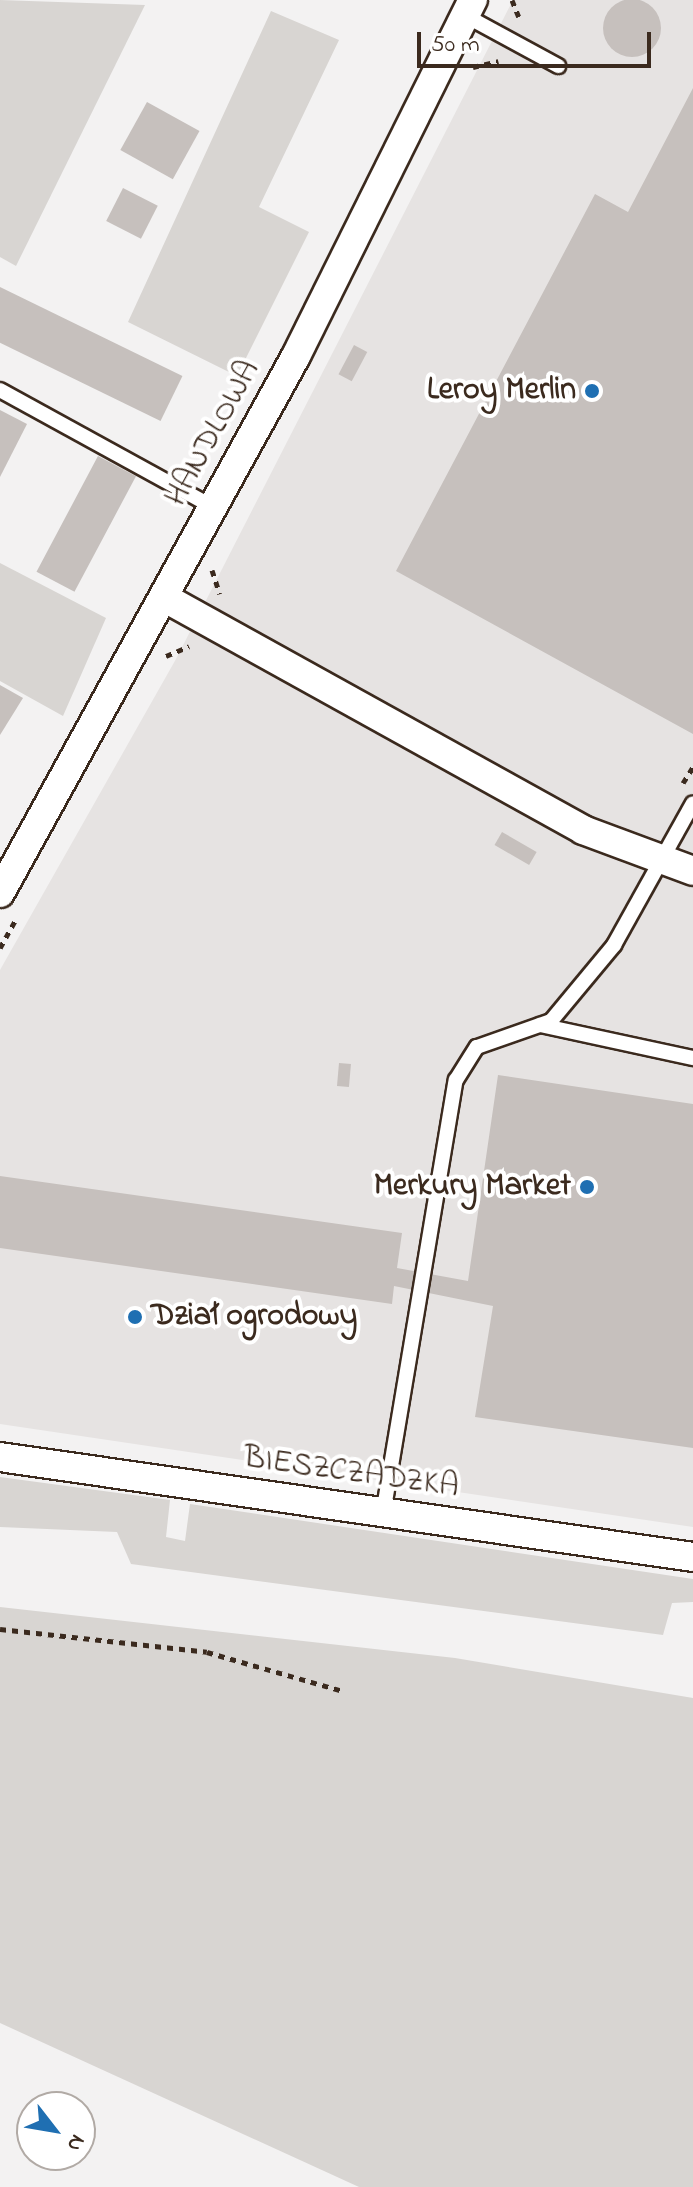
<!DOCTYPE html>
<meta charset="utf-8">
<style>
body{margin:0}
#map{position:relative;width:693px;height:2187px;overflow:hidden;background:#f3f2f2;font-family:"Indie Flower",sans-serif}
div>[style]{position:absolute}
[style*='--x']{left:calc(var(--x)*1px);top:calc(var(--y)*1px);width:calc(var(--w)*1px);rotate:calc(var(--a)*1deg)}
.built>*{inset:0;background:#e6e3e2}
.green>*{inset:0;background:#d8d5d2}
.building>*{inset:0;background:#c6c0bd;transform-origin:0 0}
.round{border-radius:50%}
.path>*{height:5px;margin-top:-2.5px;transform-origin:0;background:repeating-linear-gradient(90deg,#3b2a1e 0 6px,transparent 0 12px)}
.roads{filter:drop-shadow(2px 0 #3b2a1e) drop-shadow(-2px 0 #3b2a1e) drop-shadow(0 2px #3b2a1e) drop-shadow(0 -2px #3b2a1e)}
.lane>*{height:14px;margin:-7px;padding:0 7px;transform-origin:7px;border-radius:7px;background:#fff}
.street>*{height:28px;margin:-14px;padding:0 14px;transform-origin:14px;border-radius:14px;background:#fff}
.dots>*{width:22px;height:22px;translate:-50% -50%;box-sizing:border-box;border:4px solid #fff;border-radius:50%}
span{translate:-50% -50%;white-space:nowrap;text-align:center;line-height:1.15;-webkit-text-stroke:8px #fff;paint-order:stroke}
.poi-label{font-size:32px;color:#3b2a1e;font-weight:700}
.right{translate:-100% -50%;text-align:right}
.left{translate:0 -50%;text-align:left}
.street-label{font-size:32px;color:#3b2a1e}
.north{position:absolute;left:16px;top:2091px;width:80px;height:80px;box-sizing:border-box;background:#fff;border:2px solid #b1aaa5;border-radius:50%;rotate:121deg;font-size:22px;font-weight:700;line-height:32px;text-align:center;color:#3b2a1e}
.north::after{content:'';display:block;margin:auto;width:28px;height:36px;background:#1f6fb2;clip-path:polygon(50% 0,100% 100%,50% 72%,0 100%)}
.scale{position:absolute;left:417px;top:32px;width:234px;height:36px;box-sizing:border-box;border:4px solid #3b2a1e;border-top:0;padding-left:10px;font-size:24px;line-height:28px;white-space:nowrap;color:#3b2a1e;-webkit-text-stroke:6px #fff;paint-order:stroke}
</style>
<div id="map">
<div class="built">
<div style="clip-path:polygon(513px 0,693px 0,693px 1527px,0 1424px,0 970px,176px 659px)"></div>
</div>
<div class="green">
<div style="clip-path:polygon(0 0,145px 5px,16px 266px,0 257px)"></div>
<div style="clip-path:polygon(271px 11px,339px 40px,259px 207px,309px 232px,237px 376px,128px 322px)"></div>
<div style="clip-path:polygon(0 563px,106px 618px,63px 716px,0 681px)"></div>
<div style="clip-path:polygon(0 1477px,170px 1500px,166px 1537px,185px 1541px,190px 1504px,693px 1579px,693px 1602px,672px 1603px,663px 1635px,131px 1564px,117px 1532px,0 1527px)"></div>
<div style="clip-path:polygon(0 1607px,455px 1658px,693px 1698px,693px 2187px,359px 2187px,0 2023px)"></div>
</div>
<div class="building">
<div class="round" style="left:603px;top:-1px;width:58px;height:58px"></div>
<div style="clip-path:polygon(693px 88px,693px 734px,396px 571px,595px 194px,628px 212px)"></div>
<div style="left:147px;top:102px;width:60px;height:55px;rotate:29deg"></div>
<div style="left:123px;top:188px;width:39px;height:37px;rotate:27deg"></div>
<div style="left:0;top:287px;width:203px;height:50px;rotate:26deg"></div>
<div style="left:354px;top:345px;width:15px;height:33px;rotate:28deg"></div>
<div style="clip-path:polygon(0 410px,27px 424px,0 477px)"></div>
<div style="left:98px;top:456px;width:43px;height:131px;rotate:28deg"></div>
<div style="clip-path:polygon(0 685px,23px 698px,0 735px)"></div>
<div style="left:502px;top:832px;width:40px;height:15px;rotate:30deg"></div>
<div style="left:339px;top:1063px;width:12px;height:23px;rotate:5deg"></div>
<div style="clip-path:polygon(498px 1075px,693px 1104px,693px 1448px,475px 1417px,493px 1306px,394px 1286px,392px 1304px,0 1248px,0 1176px,402px 1233px,397px 1268px,468px 1281px)"></div>
</div>
<div class="path">
<div style="--x:512;--y:0;--w:18;--a:68"></div>
<div style="--x:473;--y:67;--w:26;--a:-13"></div>
<div style="--x:212;--y:570;--w:25;--a:72"></div>
<div style="--x:166;--y:656;--w:25;--a:-23"></div>
<div style="--x:683;--y:783;--w:19;--a:-58"></div>
<div style="--x:0;--y:948;--w:35;--a:-61"></div>
<div style="--x:0;--y:1629;--w:208;--a:6.3"></div>
<div style="--x:207;--y:1652;--w:141;--a:16"></div>
</div>
<div class="roads">
<div class="lane">
<div style="--x:466;--y:16;--w:105;--a:28.5"></div>
<div style="--x:0;--y:390;--w:243;--a:28.8"></div>
<div style="--x:540;--y:1025;--w:157;--a:12.2"></div>
<div style="--x:383;--y:1514;--w:440;--a:-80.5"></div>
<div style="--x:456;--y:1080;--w:39;--a:-58"></div>
<div style="--x:477;--y:1047;--w:78;--a:-19.4"></div>
<div style="--x:551;--y:1021;--w:99;--a:-50.3"></div>
<div style="--x:614;--y:945;--w:162;--a:-60.9"></div>
</div>
<div class="street">
<div style="--x:165;--y:598;--w:478;--a:29"></div>
<div style="--x:583;--y:830;--w:117;--a:20.4"></div>
<div style="--x:0;--y:893;--w:613;--a:-61.14"></div>
<div style="--x:296;--y:356;--w:398;--a:-63.6"></div>
<div style="--x:0;--y:1457;--w:700;--a:8.21"></div>
</div>
</div>
<div class="dots">
<div style="left:592px;top:391px;background:#1f6fb2"></div>
<div style="left:587px;top:1187px;background:#1f6fb2"></div>
<div style="left:135px;top:1317px;background:#1f6fb2"></div>
</div>
<div class="poi-label">
<span class="right" style="left:576px;top:391px">Leroy Merlin</span>
<span class="right" style="left:571px;top:1187px">Merkury Market</span>
<span class="left" style="left:151px;top:1317px">Dział ogrodowy</span>
</div>
<div class="street-label">
<span style="left:214px;top:434px;rotate:-61deg">HANDLOWA</span>
<span style="left:351px;top:1474px;rotate:8deg">BIESZCZADZKA</span>
</div>
<div class="north">N</div>
<div class="scale">50 m</div>
</div>
